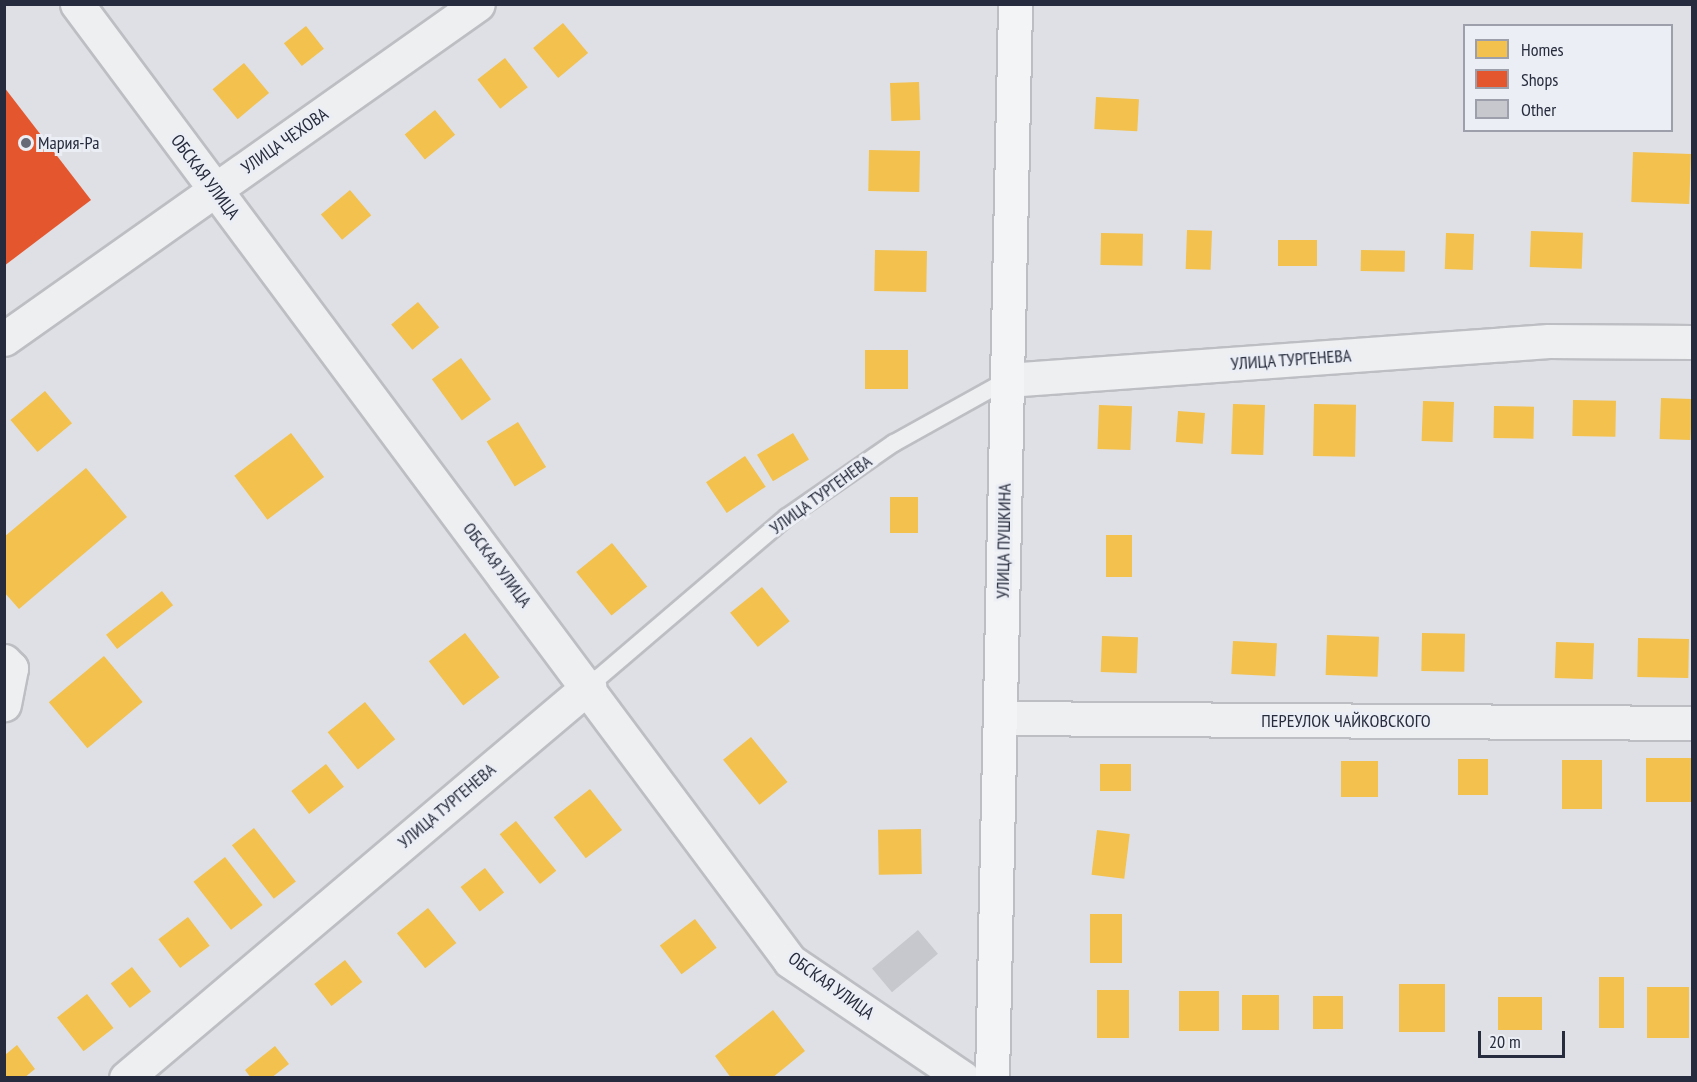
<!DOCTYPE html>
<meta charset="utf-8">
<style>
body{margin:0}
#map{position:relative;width:1697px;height:1082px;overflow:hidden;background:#dfe0e5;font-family:"PT Sans Narrow",sans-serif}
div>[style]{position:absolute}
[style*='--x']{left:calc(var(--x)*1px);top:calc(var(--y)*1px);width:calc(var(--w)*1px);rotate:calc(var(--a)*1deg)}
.homes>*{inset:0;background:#f2c14e;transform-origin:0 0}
.shops>*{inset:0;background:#e4572e}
.building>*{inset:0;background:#c7c8cd;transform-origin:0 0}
.roads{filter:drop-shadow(2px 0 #bdbec3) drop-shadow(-2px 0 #bdbec3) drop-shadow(0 2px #bdbec3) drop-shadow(0 -2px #bdbec3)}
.lane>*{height:16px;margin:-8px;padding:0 8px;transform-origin:8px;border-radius:8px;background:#eeeff1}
.street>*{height:33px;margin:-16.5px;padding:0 16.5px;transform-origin:16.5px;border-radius:16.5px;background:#eeeff1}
.secondary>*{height:33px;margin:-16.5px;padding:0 16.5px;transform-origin:16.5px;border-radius:16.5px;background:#f3f4f5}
.dots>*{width:16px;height:16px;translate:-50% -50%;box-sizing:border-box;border:3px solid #eceef5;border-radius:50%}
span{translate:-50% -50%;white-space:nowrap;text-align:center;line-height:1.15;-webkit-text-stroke:6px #eceef5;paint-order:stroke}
.street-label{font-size:18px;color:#262c3d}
.poi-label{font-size:18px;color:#262c3d}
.left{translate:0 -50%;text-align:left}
.frame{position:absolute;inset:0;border:6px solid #262c3d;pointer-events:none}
.legend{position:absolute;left:1463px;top:24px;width:210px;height:108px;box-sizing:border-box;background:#eceef5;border:2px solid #9da0ab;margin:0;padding:8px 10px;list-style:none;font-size:18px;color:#262c3d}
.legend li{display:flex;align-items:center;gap:12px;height:30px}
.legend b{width:30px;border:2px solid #9da0ab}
.scale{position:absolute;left:1478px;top:1031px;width:87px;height:27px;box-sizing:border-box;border:3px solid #262c3d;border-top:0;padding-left:8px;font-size:18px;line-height:21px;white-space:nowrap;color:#262c3d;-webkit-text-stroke:4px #eceef5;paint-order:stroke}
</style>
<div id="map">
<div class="homes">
<div style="left:563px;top:23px;width:39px;height:39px;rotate:50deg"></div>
<div style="left:306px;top:26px;width:29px;height:28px;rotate:52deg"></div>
<div style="left:505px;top:58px;width:37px;height:35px;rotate:52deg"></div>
<div style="left:244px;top:63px;width:39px;height:41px;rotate:50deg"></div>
<div style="left:919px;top:82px;width:38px;height:29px;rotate:88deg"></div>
<div style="left:1096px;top:97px;width:43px;height:32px;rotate:3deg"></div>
<div style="left:435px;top:110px;width:32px;height:39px;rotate:51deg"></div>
<div style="left:869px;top:150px;width:51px;height:41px;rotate:1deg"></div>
<div style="left:1633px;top:152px;width:58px;height:50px;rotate:2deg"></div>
<div style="left:350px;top:190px;width:33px;height:38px;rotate:50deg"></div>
<div style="left:1187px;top:230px;width:25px;height:39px;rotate:2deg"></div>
<div style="left:1531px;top:231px;width:52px;height:36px;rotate:2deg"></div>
<div style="left:1101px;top:233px;width:42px;height:32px;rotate:1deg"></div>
<div style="left:1446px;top:233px;width:28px;height:36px;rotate:2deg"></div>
<div style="left:1278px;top:240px;width:39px;height:26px"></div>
<div style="left:875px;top:250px;width:52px;height:41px;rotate:1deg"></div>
<div style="left:1361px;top:250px;width:44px;height:21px;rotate:1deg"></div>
<div style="left:418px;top:302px;width:33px;height:35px;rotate:50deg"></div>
<div style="left:865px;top:350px;width:43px;height:39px"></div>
<div style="left:461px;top:358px;width:51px;height:36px;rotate:54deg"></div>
<div style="left:45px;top:391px;width:42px;height:45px;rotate:50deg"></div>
<div style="left:1661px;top:398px;width:31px;height:41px;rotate:2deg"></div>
<div style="left:1573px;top:400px;width:43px;height:36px;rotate:1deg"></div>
<div style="left:1423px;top:401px;width:31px;height:40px;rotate:2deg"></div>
<div style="left:1233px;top:404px;width:32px;height:50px;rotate:2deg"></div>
<div style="left:1314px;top:404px;width:42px;height:52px;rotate:1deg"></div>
<div style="left:1099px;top:405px;width:33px;height:44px;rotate:2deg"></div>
<div style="left:1494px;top:406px;width:40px;height:32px;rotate:1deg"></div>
<div style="left:1178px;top:411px;width:27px;height:31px;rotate:4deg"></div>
<div style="left:518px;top:422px;width:53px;height:37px;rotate:58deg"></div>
<div style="left:291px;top:433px;width:55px;height:71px;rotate:53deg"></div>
<div style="left:793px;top:433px;width:31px;height:42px;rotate:59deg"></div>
<div style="left:745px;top:456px;width:37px;height:47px;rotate:56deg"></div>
<div style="clip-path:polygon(86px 468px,127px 517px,19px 609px,4px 592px,4px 537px)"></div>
<div style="left:890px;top:497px;width:28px;height:36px"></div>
<div style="left:1106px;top:535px;width:26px;height:42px"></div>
<div style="left:612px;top:543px;width:56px;height:46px;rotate:51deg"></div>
<div style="left:762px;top:587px;width:44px;height:41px;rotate:51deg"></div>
<div style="left:162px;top:591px;width:18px;height:71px;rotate:52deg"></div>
<div style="left:465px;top:633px;width:56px;height:46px;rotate:52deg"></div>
<div style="left:1422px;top:633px;width:43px;height:38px;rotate:1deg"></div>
<div style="left:1327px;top:635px;width:52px;height:40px;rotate:2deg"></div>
<div style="left:1102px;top:636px;width:36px;height:36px;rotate:2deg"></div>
<div style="left:1638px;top:638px;width:51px;height:39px;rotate:1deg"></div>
<div style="left:1233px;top:641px;width:44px;height:33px;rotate:3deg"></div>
<div style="left:1556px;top:642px;width:38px;height:36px;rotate:2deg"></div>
<div style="left:104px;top:656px;width:60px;height:72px;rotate:50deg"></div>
<div style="left:365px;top:702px;width:48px;height:48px;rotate:51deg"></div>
<div style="left:751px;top:737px;width:58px;height:36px;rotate:51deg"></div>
<div style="left:1646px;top:758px;width:46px;height:44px"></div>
<div style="left:1458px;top:759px;width:30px;height:36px"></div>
<div style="left:1562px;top:760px;width:40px;height:49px"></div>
<div style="left:1341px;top:761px;width:37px;height:36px"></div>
<div style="left:326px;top:764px;width:29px;height:44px;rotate:52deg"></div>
<div style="left:1100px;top:764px;width:31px;height:27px"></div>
<div style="left:590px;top:789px;width:52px;height:46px;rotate:52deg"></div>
<div style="left:516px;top:821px;width:64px;height:21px;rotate:51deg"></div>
<div style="left:254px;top:828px;width:68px;height:28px;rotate:52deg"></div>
<div style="left:921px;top:829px;width:45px;height:43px;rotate:89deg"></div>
<div style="left:1097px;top:830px;width:33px;height:45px;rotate:7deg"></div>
<div style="left:225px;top:857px;width:61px;height:40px;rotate:52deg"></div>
<div style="left:485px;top:868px;width:31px;height:31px;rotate:52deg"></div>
<div style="left:428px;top:908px;width:45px;height:40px;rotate:51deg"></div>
<div style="left:1090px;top:914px;width:32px;height:49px"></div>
<div style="left:188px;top:917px;width:36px;height:37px;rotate:53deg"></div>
<div style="left:695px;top:919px;width:36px;height:44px;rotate:53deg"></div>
<div style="left:345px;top:960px;width:28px;height:39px;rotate:52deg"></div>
<div style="left:132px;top:967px;width:31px;height:27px;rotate:52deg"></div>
<div style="left:1599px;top:977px;width:25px;height:51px"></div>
<div style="left:1399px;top:984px;width:46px;height:48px"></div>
<div style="left:1647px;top:987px;width:42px;height:51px"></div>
<div style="left:1097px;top:990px;width:32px;height:48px"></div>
<div style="left:1179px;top:991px;width:40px;height:40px"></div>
<div style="left:87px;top:994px;width:43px;height:38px;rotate:52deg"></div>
<div style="left:1242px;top:995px;width:37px;height:35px"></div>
<div style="left:1313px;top:996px;width:30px;height:33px"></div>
<div style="left:1498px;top:997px;width:44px;height:33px"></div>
<div style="clip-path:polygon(773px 1010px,805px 1051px,772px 1078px,731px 1078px,715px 1056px)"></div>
<div style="clip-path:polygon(17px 1045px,35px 1069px,24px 1078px,5px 1078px,5px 1055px)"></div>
<div style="clip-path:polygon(275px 1046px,289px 1064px,271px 1078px,251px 1078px,245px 1070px)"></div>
</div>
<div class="shops">
<div style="clip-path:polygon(4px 87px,91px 200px,4px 266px)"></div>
</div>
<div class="building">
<div style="left:918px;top:930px;width:31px;height:60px;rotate:50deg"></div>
</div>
<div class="roads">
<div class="lane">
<div style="--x:589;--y:686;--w:260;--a:-40.5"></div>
<div style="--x:787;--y:517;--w:130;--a:-34.7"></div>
<div style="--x:894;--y:443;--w:129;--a:-29.1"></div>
</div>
<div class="street">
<div style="--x:77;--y:4;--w:1193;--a:53.31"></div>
<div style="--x:790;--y:961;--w:209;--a:34.1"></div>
<div style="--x:4;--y:339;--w:580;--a:-35.25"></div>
<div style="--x:1007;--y:380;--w:543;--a:-4.12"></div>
<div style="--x:1549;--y:341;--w:143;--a:0.4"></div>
<div style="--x:4;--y:661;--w:10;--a:45"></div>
<div style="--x:11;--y:668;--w:37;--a:101"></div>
<div style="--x:1000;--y:718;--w:692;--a:0.41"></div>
<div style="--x:126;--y:1078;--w:607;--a:-40.25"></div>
</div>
<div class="secondary">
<div style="--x:992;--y:1078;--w:1074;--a:-88.77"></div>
</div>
</div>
<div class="dots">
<div style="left:26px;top:143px;background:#676b78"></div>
</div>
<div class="street-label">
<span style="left:285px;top:141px;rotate:-35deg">УЛИЦА ЧЕХОВА</span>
<span style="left:205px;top:177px;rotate:53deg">ОБСКАЯ УЛИЦА</span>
<span style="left:1291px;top:360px;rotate:-4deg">УЛИЦА ТУРГЕНЕВА</span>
<span style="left:821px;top:495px;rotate:-36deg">УЛИЦА ТУРГЕНЕВА</span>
<span style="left:1004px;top:541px;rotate:-89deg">УЛИЦА ПУШКИНА</span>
<span style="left:497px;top:565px;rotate:53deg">ОБСКАЯ УЛИЦА</span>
<span style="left:1346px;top:721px">ПЕРЕУЛОК ЧАЙКОВСКОГО</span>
<span style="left:447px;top:806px;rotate:-40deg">УЛИЦА ТУРГЕНЕВА</span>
<span style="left:831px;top:986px;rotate:36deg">ОБСКАЯ УЛИЦА</span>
</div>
<div class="poi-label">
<span class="left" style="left:38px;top:143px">Мария-Ра</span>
</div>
<div class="frame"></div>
<ul class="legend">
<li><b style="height:16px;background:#f2c14e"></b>Homes</li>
<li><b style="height:16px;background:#e4572e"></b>Shops</li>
<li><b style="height:16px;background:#c7c8cd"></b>Other</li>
</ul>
<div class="scale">20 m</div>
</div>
